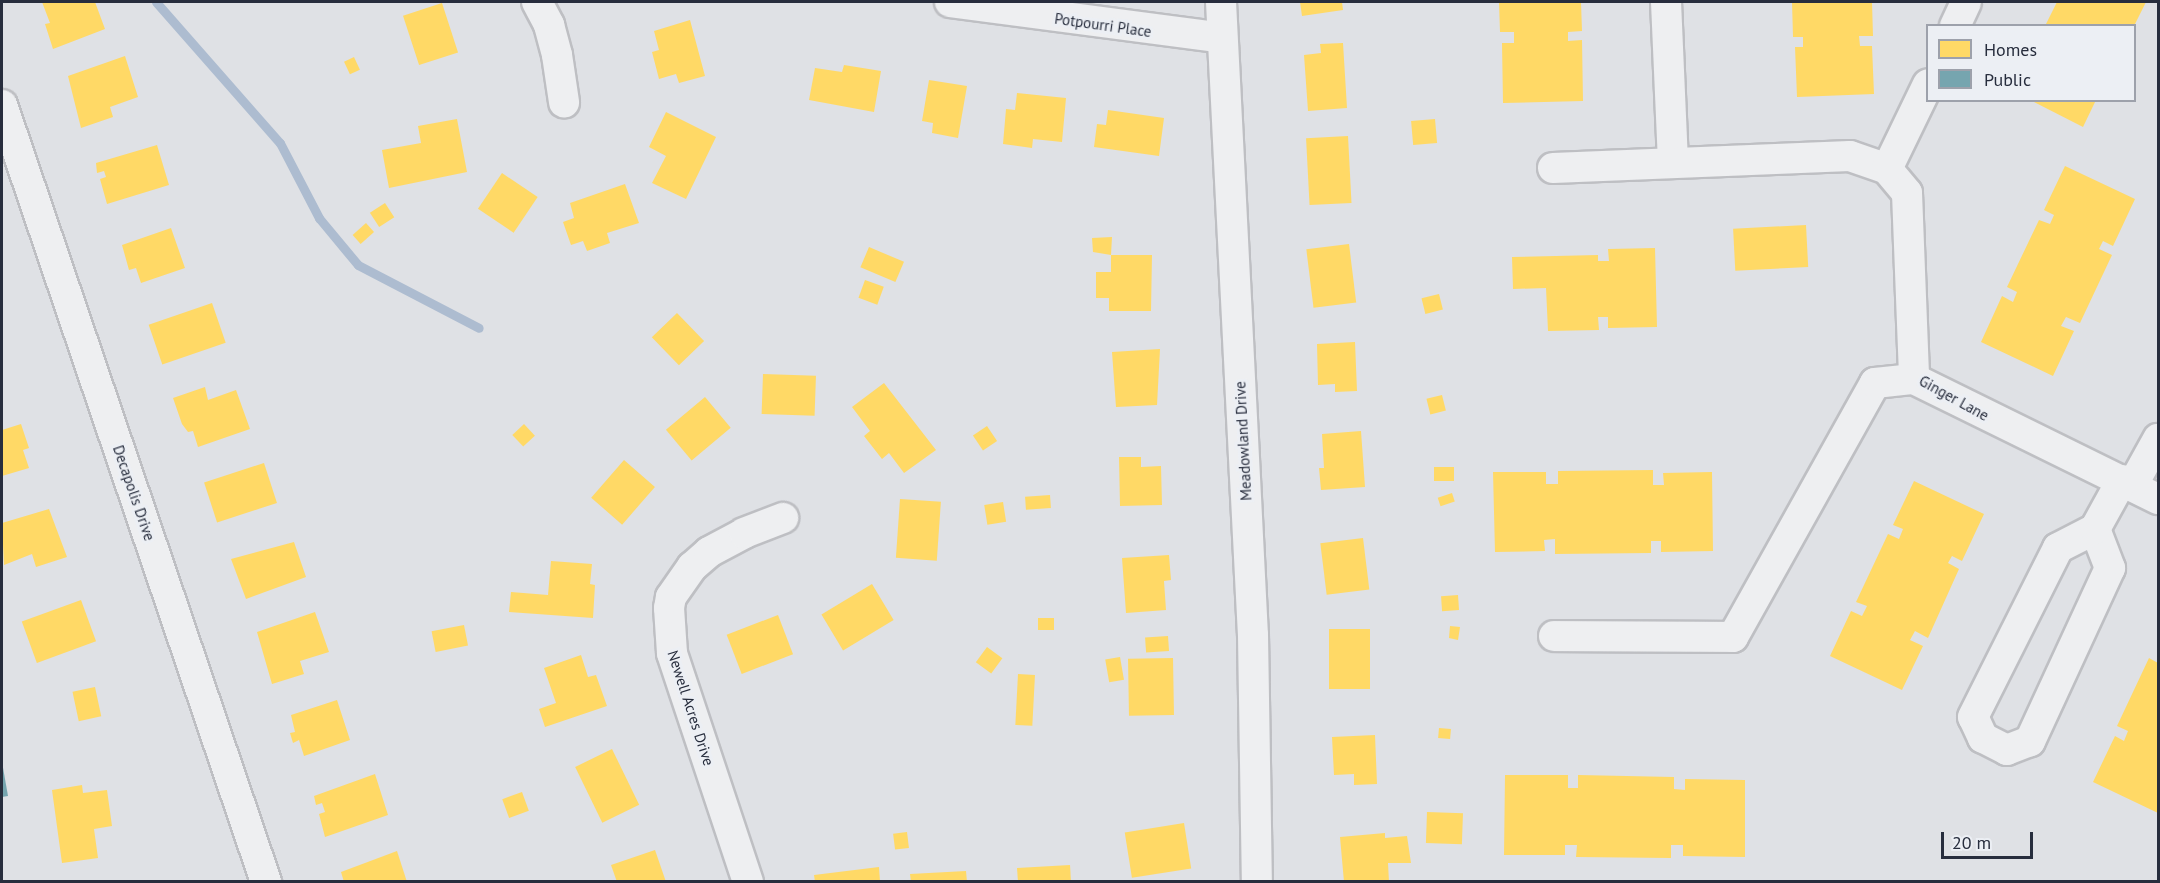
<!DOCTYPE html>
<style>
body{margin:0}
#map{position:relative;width:2160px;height:883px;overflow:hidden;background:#dfe1e5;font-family:"PT Sans",sans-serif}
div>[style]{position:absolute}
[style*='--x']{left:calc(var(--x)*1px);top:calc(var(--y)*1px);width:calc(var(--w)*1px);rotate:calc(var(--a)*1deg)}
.homes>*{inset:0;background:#ffd966;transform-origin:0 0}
.public>*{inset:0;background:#76a5af}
.stream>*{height:9px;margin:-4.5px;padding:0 4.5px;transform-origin:4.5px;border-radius:4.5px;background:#adbcd0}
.roads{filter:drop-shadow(2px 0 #bebfc3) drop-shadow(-2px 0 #bebfc3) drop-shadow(0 2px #bebfc3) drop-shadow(0 -2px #bebfc3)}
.minor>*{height:30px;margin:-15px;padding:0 15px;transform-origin:15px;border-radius:15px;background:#eeeff1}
span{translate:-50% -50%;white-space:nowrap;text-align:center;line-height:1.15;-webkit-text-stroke:6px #eceff4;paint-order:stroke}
.street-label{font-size:15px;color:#272d3d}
.frame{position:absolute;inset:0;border:3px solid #272d3d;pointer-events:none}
.legend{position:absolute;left:1926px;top:24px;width:210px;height:78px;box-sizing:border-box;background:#eceff4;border:2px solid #9da1ab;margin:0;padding:8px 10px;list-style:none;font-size:18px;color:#272d3d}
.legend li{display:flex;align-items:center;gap:12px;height:30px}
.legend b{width:30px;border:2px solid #9da1ab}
.scale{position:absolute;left:1941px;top:832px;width:92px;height:27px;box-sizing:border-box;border:3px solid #272d3d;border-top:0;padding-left:8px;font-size:18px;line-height:21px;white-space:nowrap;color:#272d3d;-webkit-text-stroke:4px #eceff4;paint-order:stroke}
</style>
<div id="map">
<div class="homes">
<div style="clip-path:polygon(42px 2px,95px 2px,105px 29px,53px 49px,45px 24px,50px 23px)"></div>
<div style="clip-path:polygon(1300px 2px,1342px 2px,1343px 10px,1302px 16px)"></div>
<div style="clip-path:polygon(1499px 2px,1581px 2px,1582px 31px,1568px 32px,1568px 41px,1582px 40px,1583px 101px,1503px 103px,1502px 43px,1514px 43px,1514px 32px,1500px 32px)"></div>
<div style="clip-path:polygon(1792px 2px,1872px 2px,1873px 36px,1859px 36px,1860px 46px,1872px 46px,1874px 94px,1797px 97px,1795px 47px,1803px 47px,1803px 37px,1793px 37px)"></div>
<div style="clip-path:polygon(2057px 2px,2146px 2px,2134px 26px,2045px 26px)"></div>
<div style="left:442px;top:3px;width:52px;height:41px;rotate:72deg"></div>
<div style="clip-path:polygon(690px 20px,705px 76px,679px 83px,676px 74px,659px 79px,652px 52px,659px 50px,654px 31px)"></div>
<div style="clip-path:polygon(1343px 43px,1347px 108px,1308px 111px,1304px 55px,1321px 53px,1320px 44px)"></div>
<div style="clip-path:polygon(125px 56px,138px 97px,110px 107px,113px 117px,81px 128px,68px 76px)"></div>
<div style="left:354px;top:57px;width:14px;height:11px;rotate:65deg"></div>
<div style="clip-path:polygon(844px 65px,881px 71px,874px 112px,809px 100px,815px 68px,842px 72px)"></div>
<div style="clip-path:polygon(929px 80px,967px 86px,958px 138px,932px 133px,933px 123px,922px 121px)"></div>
<div style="clip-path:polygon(1017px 93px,1066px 98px,1062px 142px,1033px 139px,1032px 148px,1003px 144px,1006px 109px,1015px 110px)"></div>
<div style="clip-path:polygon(2030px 100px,2096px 100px,2083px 127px)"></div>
<div style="clip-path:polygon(1108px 110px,1164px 118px,1159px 156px,1094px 147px,1097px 124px,1106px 125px)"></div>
<div style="clip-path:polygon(666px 112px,716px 137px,686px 199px,652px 183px,666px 156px,649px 147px)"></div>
<div style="clip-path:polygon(457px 119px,467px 172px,389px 188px,382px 150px,421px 143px,418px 126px)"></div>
<div style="left:1435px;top:119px;width:24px;height:24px;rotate:85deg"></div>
<div style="left:1348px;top:136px;width:67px;height:42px;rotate:87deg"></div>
<div style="clip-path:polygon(157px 145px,169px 185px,107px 204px,100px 179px,106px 177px,104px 171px,97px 173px,96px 163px)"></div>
<div style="clip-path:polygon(2065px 166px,2135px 199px,2113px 246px,2103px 241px,2099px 249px,2112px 255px,2080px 323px,2066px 317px,2061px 326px,2074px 331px,2053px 376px,1981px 342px,2002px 296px,2013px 302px,2017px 292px,2007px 287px,2039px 220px,2050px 224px,2054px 215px,2044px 210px)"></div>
<div style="left:502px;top:173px;width:43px;height:43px;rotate:34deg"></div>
<div style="clip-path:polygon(625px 184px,639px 223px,607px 233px,610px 243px,587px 251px,583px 241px,571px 245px,563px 222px,574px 218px,570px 203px)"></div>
<div style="left:385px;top:203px;width:17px;height:18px;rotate:57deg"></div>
<div style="left:366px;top:223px;width:12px;height:18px;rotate:48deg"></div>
<div style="left:1806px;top:225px;width:42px;height:73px;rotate:87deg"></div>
<div style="clip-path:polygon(171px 228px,185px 268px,141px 283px,136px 268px,129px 270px,122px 245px)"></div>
<div style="clip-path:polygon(1112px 237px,1111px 255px,1152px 255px,1151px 311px,1109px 311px,1109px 298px,1096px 298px,1096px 272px,1111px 272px,1111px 255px,1093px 252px,1092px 238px)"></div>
<div style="left:1349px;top:244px;width:59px;height:43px;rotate:83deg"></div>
<div style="left:869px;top:247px;width:38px;height:22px;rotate:23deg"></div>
<div style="clip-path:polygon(1655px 248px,1657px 327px,1608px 328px,1608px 317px,1598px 317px,1599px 330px,1548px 331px,1546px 288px,1513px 289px,1512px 257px,1598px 255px,1598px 261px,1609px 261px,1608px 249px)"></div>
<div style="left:865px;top:280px;width:20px;height:19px;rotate:20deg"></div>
<div style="left:1439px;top:294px;width:16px;height:18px;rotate:76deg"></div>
<div style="left:212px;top:303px;width:42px;height:67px;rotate:71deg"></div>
<div style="left:677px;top:313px;width:39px;height:35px;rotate:46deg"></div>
<div style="clip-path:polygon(1355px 342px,1357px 391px,1335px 392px,1335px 384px,1318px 385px,1317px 344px)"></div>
<div style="clip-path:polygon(1160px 349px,1157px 405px,1116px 407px,1112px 352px)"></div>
<div style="left:763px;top:374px;width:53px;height:40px;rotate:2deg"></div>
<div style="clip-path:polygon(884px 383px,936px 450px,904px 473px,889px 453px,882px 459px,864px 436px,870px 431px,852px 407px)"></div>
<div style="clip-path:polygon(205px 387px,208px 400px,236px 390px,250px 429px,198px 447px,193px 431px,188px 432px,182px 424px,173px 398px)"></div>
<div style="left:1442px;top:395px;width:16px;height:16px;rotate:76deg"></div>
<div style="left:705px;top:397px;width:40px;height:51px;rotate:50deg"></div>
<div style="clip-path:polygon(21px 424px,29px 448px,23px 450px,29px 468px,2px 476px,2px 430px)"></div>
<div style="left:524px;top:424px;width:16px;height:16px;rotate:47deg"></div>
<div style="left:987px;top:426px;width:18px;height:17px;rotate:56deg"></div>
<div style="clip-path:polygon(1361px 431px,1365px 487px,1321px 490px,1319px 468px,1324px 468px,1322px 434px)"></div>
<div style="clip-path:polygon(1119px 457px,1141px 457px,1141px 467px,1161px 466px,1162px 505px,1120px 506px)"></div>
<div style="left:624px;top:460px;width:41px;height:50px;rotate:41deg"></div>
<div style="left:264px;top:463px;width:42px;height:63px;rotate:72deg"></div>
<div style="left:1454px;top:467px;width:14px;height:20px;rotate:90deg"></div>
<div style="clip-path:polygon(1653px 470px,1653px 485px,1664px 485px,1663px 473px,1712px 472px,1713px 551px,1661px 552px,1661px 541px,1651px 541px,1651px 553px,1555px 554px,1555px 539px,1544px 540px,1545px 551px,1495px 552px,1493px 472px,1546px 472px,1546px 484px,1558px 484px,1558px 471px)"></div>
<div style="clip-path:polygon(1914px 481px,1984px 514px,1962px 561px,1952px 556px,1948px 563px,1959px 569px,1928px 638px,1915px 631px,1910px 640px,1923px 646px,1902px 690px,1830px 656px,1851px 611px,1862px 616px,1867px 606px,1856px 602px,1888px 534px,1899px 539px,1903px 529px,1893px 525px)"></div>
<div style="left:1452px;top:493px;width:9px;height:15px;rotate:72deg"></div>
<div style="left:1050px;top:495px;width:13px;height:25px;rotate:86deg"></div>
<div style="left:900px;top:499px;width:41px;height:59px;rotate:4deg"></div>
<div style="left:1003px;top:502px;width:20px;height:19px;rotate:81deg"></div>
<div style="clip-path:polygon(49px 509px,67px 557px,36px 567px,32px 554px,4px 565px,2px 523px)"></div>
<div style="left:1363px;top:538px;width:52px;height:43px;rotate:83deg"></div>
<div style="clip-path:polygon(294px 542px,306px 577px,246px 599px,231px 559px)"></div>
<div style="clip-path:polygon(1169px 555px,1171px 580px,1164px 581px,1166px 610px,1126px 613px,1122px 558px)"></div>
<div style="clip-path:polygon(551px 561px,592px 564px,590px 584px,595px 585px,593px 618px,509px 612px,511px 592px,548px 595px)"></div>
<div style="left:872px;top:584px;width:42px;height:59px;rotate:59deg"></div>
<div style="left:1458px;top:595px;width:15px;height:17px;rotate:86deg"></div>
<div style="left:81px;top:600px;width:44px;height:63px;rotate:70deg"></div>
<div style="clip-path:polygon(315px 612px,329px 652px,300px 661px,304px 674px,272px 684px,257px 632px)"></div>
<div style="left:778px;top:615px;width:42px;height:55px;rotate:69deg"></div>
<div style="left:1038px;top:618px;width:16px;height:12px"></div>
<div style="left:464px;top:625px;width:21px;height:33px;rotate:79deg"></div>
<div style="clip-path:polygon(1450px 626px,1460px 627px,1458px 640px,1449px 638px)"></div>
<div style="left:1370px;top:629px;width:60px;height:41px;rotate:90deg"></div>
<div style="left:1168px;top:636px;width:15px;height:23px;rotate:86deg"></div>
<div style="left:987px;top:647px;width:19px;height:19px;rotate:36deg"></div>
<div style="clip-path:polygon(581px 655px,588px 677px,596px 675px,607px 706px,545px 727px,539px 709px,556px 703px,544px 668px)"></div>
<div style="left:1120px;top:657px;width:23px;height:15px;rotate:80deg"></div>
<div style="left:1173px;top:658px;width:57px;height:45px;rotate:89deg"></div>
<div style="clip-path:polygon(2149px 658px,2158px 663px,2158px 813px,2093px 782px,2115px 736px,2124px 741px,2128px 731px,2117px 726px)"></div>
<div style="left:1018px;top:674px;width:17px;height:51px;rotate:3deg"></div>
<div style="left:95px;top:687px;width:30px;height:23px;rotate:78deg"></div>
<div style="clip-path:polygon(337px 700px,350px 740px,304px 756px,299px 740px,293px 743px,290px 733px,295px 732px,291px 715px)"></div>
<div style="left:1439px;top:728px;width:12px;height:10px;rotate:5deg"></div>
<div style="clip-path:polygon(1375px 735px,1377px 784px,1354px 785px,1354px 774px,1334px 775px,1332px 737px)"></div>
<div style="left:612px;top:749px;width:62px;height:41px;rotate:64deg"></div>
<div style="clip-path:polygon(375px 774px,388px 815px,325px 837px,319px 814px,325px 812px,322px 803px,316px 805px,314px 796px)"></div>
<div style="clip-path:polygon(1505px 775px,1568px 775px,1568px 788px,1578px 788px,1578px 775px,1674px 777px,1674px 789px,1685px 790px,1685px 779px,1745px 780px,1745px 857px,1683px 856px,1683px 845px,1671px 845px,1671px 858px,1576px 857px,1577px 845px,1565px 845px,1565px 855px,1504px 855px)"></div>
<div style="clip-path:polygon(82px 785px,83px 793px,107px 790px,112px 826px,94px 829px,98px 858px,62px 863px,52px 790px)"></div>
<div style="left:522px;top:792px;width:20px;height:21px;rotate:70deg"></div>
<div style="left:1427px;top:812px;width:36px;height:31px;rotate:2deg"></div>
<div style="left:1184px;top:823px;width:46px;height:60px;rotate:81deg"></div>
<div style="left:907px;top:832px;width:16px;height:14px;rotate:83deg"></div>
<div style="clip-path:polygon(1385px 833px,1385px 838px,1407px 836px,1411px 863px,1388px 863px,1389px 882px,1344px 882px,1340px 837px)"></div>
<div style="clip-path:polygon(655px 850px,666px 882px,617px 882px,611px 865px)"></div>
<div style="clip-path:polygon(397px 851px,407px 882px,344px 882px,341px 872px)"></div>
<div style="clip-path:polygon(1070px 865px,1071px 882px,1018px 882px,1017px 868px)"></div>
<div style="clip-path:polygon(879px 867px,880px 882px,815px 882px,814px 875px)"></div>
<div style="clip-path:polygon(966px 871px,967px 882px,911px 882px,910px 874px)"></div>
</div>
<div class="public">
<div style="clip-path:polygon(2px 762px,8px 796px,2px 797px)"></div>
</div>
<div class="stream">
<div style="--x:156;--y:2;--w:188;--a:48.7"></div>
<div style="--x:280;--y:143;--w:85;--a:62.5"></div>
<div style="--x:319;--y:218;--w:61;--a:50.3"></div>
<div style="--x:358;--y:265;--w:136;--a:27.5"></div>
</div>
<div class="roads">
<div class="minor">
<div style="--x:537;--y:2;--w:26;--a:62"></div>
<div style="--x:549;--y:25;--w:31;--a:75"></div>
<div style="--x:557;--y:55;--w:48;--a:81.5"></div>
<div style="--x:950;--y:2;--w:274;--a:7.5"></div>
<div style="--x:1221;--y:2;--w:634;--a:87.11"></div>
<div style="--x:1253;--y:635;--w:247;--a:89.1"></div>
<div style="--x:1666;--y:2;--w:161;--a:87.5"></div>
<div style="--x:1955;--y:26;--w:26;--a:-65"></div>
<div style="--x:2;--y:105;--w:821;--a:71.23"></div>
<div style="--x:1553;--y:168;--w:297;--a:-2.3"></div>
<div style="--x:1850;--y:156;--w:39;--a:19"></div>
<div style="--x:1887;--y:169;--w:31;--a:50"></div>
<div style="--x:1907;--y:193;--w:186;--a:87.8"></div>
<div style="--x:1914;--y:379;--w:272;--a:26.2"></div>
<div style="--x:1887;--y:169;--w:94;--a:-64.2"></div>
<div style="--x:2132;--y:486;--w:54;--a:-61"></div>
<div style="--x:2095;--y:529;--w:42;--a:69"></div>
<div style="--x:2110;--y:568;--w:191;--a:114.8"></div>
<div style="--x:2030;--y:741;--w:25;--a:159"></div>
<div style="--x:2007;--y:750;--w:27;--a:-153"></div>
<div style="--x:1983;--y:738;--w:23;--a:-115"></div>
<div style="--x:1973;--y:717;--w:189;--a:-63.3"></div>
<div style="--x:2058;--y:548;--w:42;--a:-27.2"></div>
<div style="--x:2095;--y:529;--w:56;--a:-61.1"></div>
<div style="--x:1554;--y:636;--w:179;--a:0.3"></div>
<div style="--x:1733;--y:637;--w:291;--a:-60.8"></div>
<div style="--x:1875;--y:383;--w:39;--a:-6"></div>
<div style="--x:748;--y:882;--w:241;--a:-108.4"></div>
<div style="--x:672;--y:653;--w:45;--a:-93.8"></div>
<div style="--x:669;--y:608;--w:11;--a:-80"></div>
<div style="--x:671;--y:597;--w:37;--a:-55"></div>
<div style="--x:692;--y:567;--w:23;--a:-41"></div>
<div style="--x:709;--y:552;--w:40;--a:-28"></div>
<div style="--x:744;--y:533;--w:42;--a:-21"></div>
</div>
</div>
<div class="street-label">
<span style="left:1103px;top:25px;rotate:8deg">Potpourri Place</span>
<span style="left:1954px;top:398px;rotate:29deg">Ginger Lane</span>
<span style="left:1243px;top:441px;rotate:-93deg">Meadowland Drive</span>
<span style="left:134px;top:493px;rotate:71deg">Decapolis Drive</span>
<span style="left:691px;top:708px;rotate:72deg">Newell Acres Drive</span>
</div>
<div class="frame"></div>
<ul class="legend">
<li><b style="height:16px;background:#ffd966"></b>Homes</li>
<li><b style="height:16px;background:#76a5af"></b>Public</li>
</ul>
<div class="scale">20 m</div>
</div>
